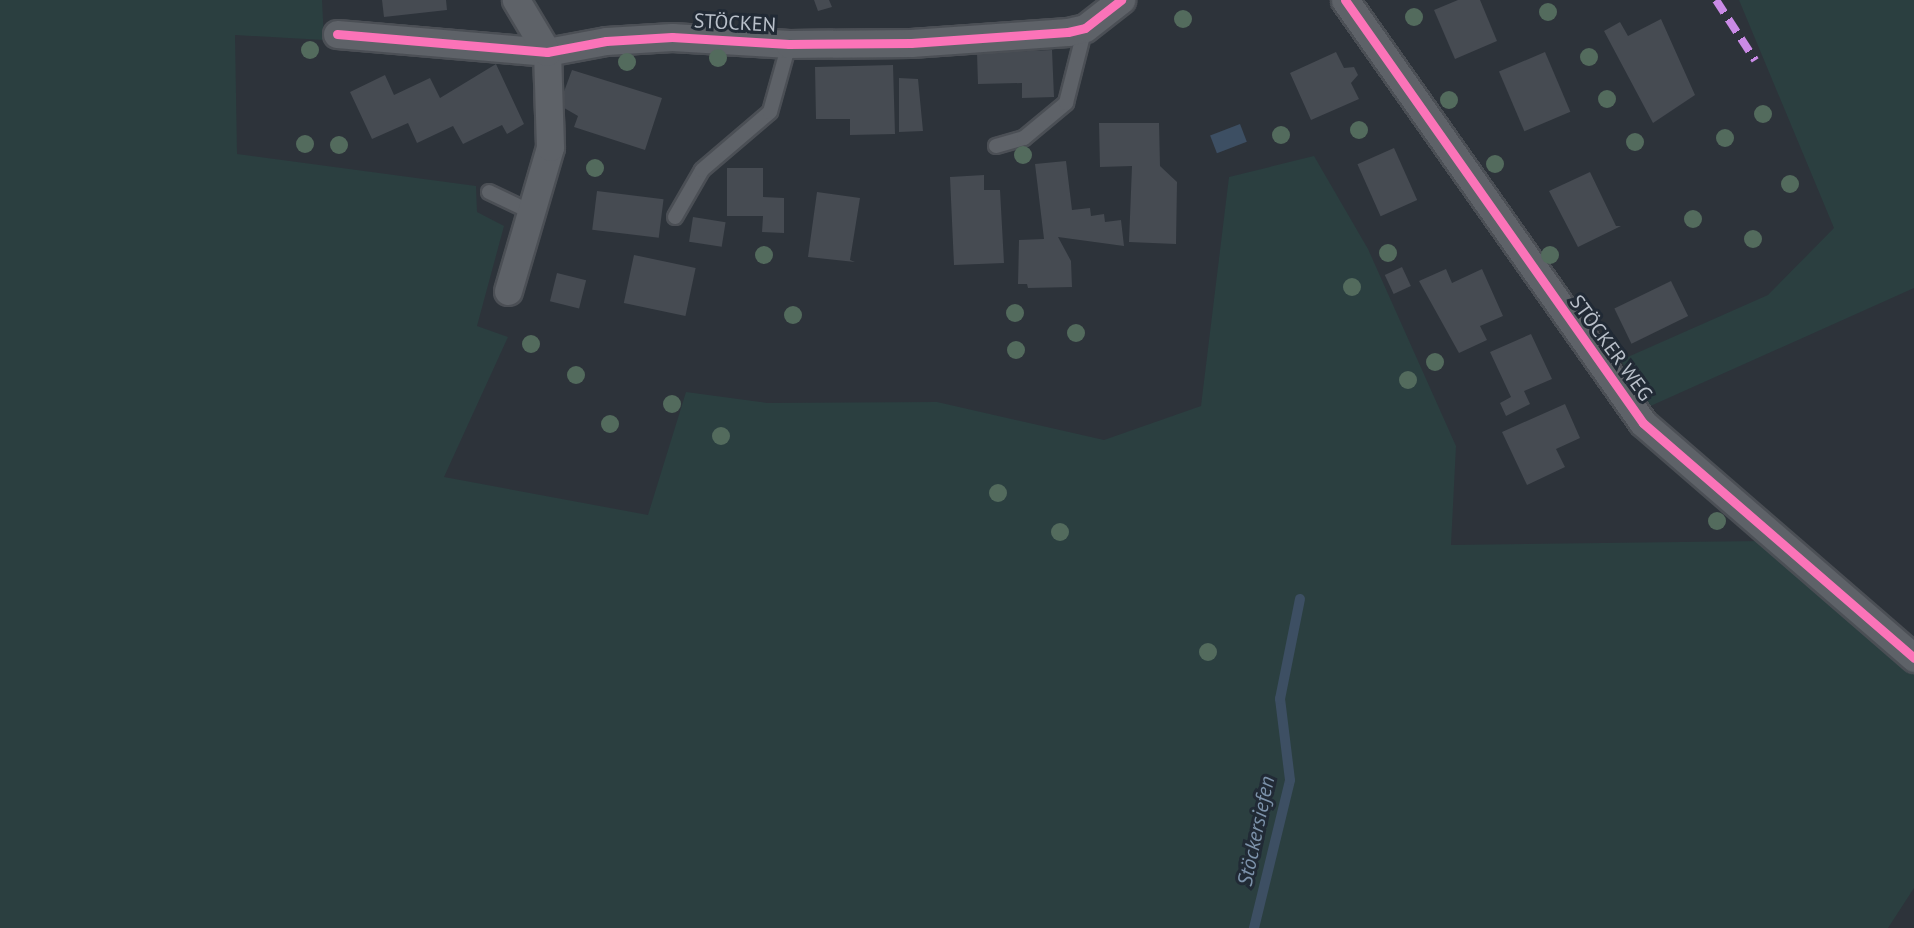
<!DOCTYPE html>
<meta charset="utf-8">
<style>
body{margin:0}
#map{position:relative;width:1914px;height:928px;overflow:hidden;background:#2d333a;font-family:"PT Sans",sans-serif}
div>[style]{position:absolute}
[style*='--x']{left:calc(var(--x)*1px);top:calc(var(--y)*1px);width:calc(var(--w)*1px);rotate:calc(var(--a)*1deg)}
.green>*{inset:0;background:#2b3f40}
.water>*{inset:0;background:#3d4f63;transform-origin:0 0}
.stream>*{height:10px;margin:-5px;padding:0 5px;transform-origin:5px;border-radius:5px;background:#3d4f63}
.building>*{inset:0;background:#464b52;transform-origin:0 0}
.roads{filter:drop-shadow(2px 0 #4b4f55) drop-shadow(-2px 0 #4b4f55) drop-shadow(0 2px #4b4f55) drop-shadow(0 -2px #4b4f55)}
.service>*{height:14px;margin:-7px;padding:0 7px;transform-origin:7px;border-radius:7px;background:#5e6268}
.minor>*{height:27px;margin:-13.5px;padding:0 13.5px;transform-origin:13.5px;border-radius:13.5px;background:#5e6268}
.quiet>*{height:8px;margin-top:-4px;transform-origin:0;background:repeating-linear-gradient(90deg,#ca8be6 0 15px,transparent 0 23px)}
.cycleway>*{height:9px;margin:-4.5px;padding:0 4.5px;transform-origin:4.5px;border-radius:4.5px;background:#fb73b8}
.trees>*{width:18px;height:18px;margin:-9px;border-radius:50%;background:#536b5d}
span{translate:-50% -50%;white-space:nowrap;text-align:center;line-height:1.15;-webkit-text-stroke:6px #212a35;paint-order:stroke}
.street-label{font-size:20px;color:#b9c0ca}
.water-label{font-size:21px;color:#7c92aa;font-style:italic}
</style>
<div id="map">
<div class="green">
<div style="clip-path:polygon(0 0,322px 0,324px 40px,235px 35px,237px 154px,476px 186px,477px 212px,504px 226px,477px 326px,508px 337px,444px 477px,648px 515px,686px 392px,767px 403px,937px 402px,1104px 440px,1201px 406px,1229px 177px,1314px 156px,1368px 249px,1456px 446px,1451px 545px,1761px 541px,1914px 672px,1914px 888px,1888px 928px,0 928px)"></div>
<div style="clip-path:polygon(1739px 0,1914px 0,1914px 288px,1646px 408px,1621px 360px,1768px 295px,1834px 228px)"></div>
</div>
<div class="water">
<div style="left:1240px;top:124px;width:19px;height:32px;rotate:69deg"></div>
</div>
<div class="stream">
<div style="--x:1254;--y:928;--w:152;--a:-76.3"></div>
<div style="--x:1290;--y:780;--w:82;--a:-97"></div>
<div style="--x:1280;--y:699;--w:102;--a:-78.7"></div>
</div>
<div class="building">
<div style="clip-path:polygon(382px 0,446px 0,447px 10px,384px 17px)"></div>
<div style="clip-path:polygon(814px 0,829px 0,832px 7px,818px 11px)"></div>
<div style="clip-path:polygon(1458px 0,1480px 0,1497px 41px,1455px 59px,1434px 10px)"></div>
<div style="clip-path:polygon(1661px 19px,1695px 95px,1653px 123px,1604px 31px,1620px 22px,1628px 36px)"></div>
<div style="clip-path:polygon(1052px 50px,1054px 97px,1022px 98px,1022px 83px,978px 84px,977px 53px)"></div>
<div style="clip-path:polygon(1336px 52px,1344px 68px,1354px 67px,1358px 75px,1351px 83px,1359px 99px,1311px 120px,1290px 73px)"></div>
<div style="left:1545px;top:52px;width:65px;height:50px;rotate:67deg"></div>
<div style="clip-path:polygon(496px 64px,524px 124px,507px 134px,502px 125px,463px 144px,453px 126px,417px 143px,408px 123px,372px 139px,350px 92px,385px 75px,394px 95px,430px 78px,440px 98px)"></div>
<div style="clip-path:polygon(893px 65px,895px 134px,850px 135px,850px 119px,816px 119px,815px 67px)"></div>
<div style="clip-path:polygon(572px 70px,662px 98px,645px 150px,574px 127px,578px 116px,559px 105px)"></div>
<div style="clip-path:polygon(899px 78px,918px 79px,923px 131px,899px 132px)"></div>
<div style="clip-path:polygon(1099px 123px,1159px 123px,1160px 166px,1177px 182px,1176px 244px,1129px 242px,1132px 166px,1100px 167px)"></div>
<div style="left:1394px;top:148px;width:57px;height:40px;rotate:66deg"></div>
<div style="clip-path:polygon(1066px 161px,1072px 210px,1090px 208px,1091px 216px,1104px 214px,1105px 222px,1121px 220px,1124px 246px,1058px 237px,1071px 261px,1072px 287px,1028px 288px,1027px 284px,1018px 284px,1019px 240px,1044px 239px,1035px 164px)"></div>
<div style="clip-path:polygon(727px 168px,763px 168px,763px 197px,784px 198px,784px 233px,762px 232px,763px 216px,727px 216px)"></div>
<div style="clip-path:polygon(1590px 172px,1616px 226px,1621px 226px,1578px 247px,1549px 191px)"></div>
<div style="clip-path:polygon(984px 175px,984px 190px,1000px 190px,1004px 263px,954px 265px,950px 177px)"></div>
<div style="left:597px;top:191px;width:67px;height:39px;rotate:7deg"></div>
<div style="clip-path:polygon(817px 192px,860px 198px,850px 260px,855px 262px,808px 257px)"></div>
<div style="left:693px;top:217px;width:33px;height:25px;rotate:9deg"></div>
<div style="left:634px;top:255px;width:63px;height:49px;rotate:12deg"></div>
<div style="left:1402px;top:267px;width:21px;height:19px;rotate:65deg"></div>
<div style="clip-path:polygon(1446px 269px,1452px 283px,1482px 269px,1503px 316px,1480px 326px,1487px 340px,1459px 353px,1419px 281px)"></div>
<div style="left:557px;top:273px;width:30px;height:29px;rotate:14deg"></div>
<div style="left:1671px;top:281px;width:39px;height:63px;rotate:64deg"></div>
<div style="clip-path:polygon(1531px 334px,1552px 379px,1524px 391px,1530px 404px,1506px 416px,1500px 403px,1511px 397px,1490px 352px)"></div>
<div style="clip-path:polygon(1565px 404px,1580px 438px,1556px 449px,1565px 467px,1527px 485px,1502px 432px)"></div>
</div>
<div class="roads">
<div class="service">
<div style="--x:996;--y:146;--w:29;--a:-16"></div>
<div style="--x:1024;--y:138;--w:55;--a:-39.8"></div>
<div style="--x:1066;--y:103;--w:77;--a:-75.8"></div>
<div style="--x:489;--y:192;--w:47;--a:25.5"></div>
<div style="--x:675;--y:217;--w:54;--a:-60.1"></div>
<div style="--x:702;--y:170;--w:89;--a:-40.5"></div>
<div style="--x:770;--y:112;--w:71;--a:-74.4"></div>
</div>
<div class="minor">
<div style="--x:1345;--y:0;--w:517;--a:54.84"></div>
<div style="--x:1643;--y:423;--w:359;--a:40.9"></div>
<div style="--x:337;--y:34;--w:211;--a:4.9"></div>
<div style="--x:547;--y:52;--w:60;--a:-10.6"></div>
<div style="--x:606;--y:41;--w:66;--a:-3.5"></div>
<div style="--x:672;--y:37;--w:117;--a:3.4"></div>
<div style="--x:789;--y:44;--w:122;--a:-0.5"></div>
<div style="--x:911;--y:43;--w:157;--a:-4"></div>
<div style="--x:1068;--y:32;--w:17;--a:-13"></div>
<div style="--x:1085;--y:28;--w:46;--a:-37.9"></div>
<div style="--x:508;--y:291;--w:150;--a:-73.7"></div>
<div style="--x:550;--y:147;--w:95;--a:-91.8"></div>
<div style="--x:547;--y:52;--w:61;--a:-120.8"></div>
</div>
</div>
<div class="quiet">
<div style="--x:1716;--y:0;--w:72;--a:57"></div>
</div>
<div class="cycleway">
<div style="--x:1345;--y:0;--w:517;--a:54.84"></div>
<div style="--x:1643;--y:423;--w:359;--a:40.9"></div>
<div style="--x:337;--y:34;--w:211;--a:4.9"></div>
<div style="--x:547;--y:52;--w:60;--a:-10.6"></div>
<div style="--x:606;--y:41;--w:66;--a:-3.5"></div>
<div style="--x:672;--y:37;--w:117;--a:3.4"></div>
<div style="--x:789;--y:44;--w:122;--a:-0.5"></div>
<div style="--x:911;--y:43;--w:157;--a:-4"></div>
<div style="--x:1068;--y:32;--w:17;--a:-13"></div>
<div style="--x:1085;--y:28;--w:46;--a:-37.9"></div>
</div>
<div class="trees">
<div style="left:1548px;top:12px"></div>
<div style="left:1414px;top:17px"></div>
<div style="left:1183px;top:19px"></div>
<div style="left:310px;top:50px"></div>
<div style="left:1589px;top:57px"></div>
<div style="left:718px;top:58px"></div>
<div style="left:627px;top:62px"></div>
<div style="left:1607px;top:99px"></div>
<div style="left:1449px;top:100px"></div>
<div style="left:1763px;top:114px"></div>
<div style="left:1359px;top:130px"></div>
<div style="left:1281px;top:135px"></div>
<div style="left:1725px;top:138px"></div>
<div style="left:1635px;top:142px"></div>
<div style="left:305px;top:144px"></div>
<div style="left:339px;top:145px"></div>
<div style="left:1023px;top:155px"></div>
<div style="left:1495px;top:164px"></div>
<div style="left:595px;top:168px"></div>
<div style="left:1790px;top:184px"></div>
<div style="left:1693px;top:219px"></div>
<div style="left:1753px;top:239px"></div>
<div style="left:1388px;top:253px"></div>
<div style="left:764px;top:255px"></div>
<div style="left:1550px;top:255px"></div>
<div style="left:1352px;top:287px"></div>
<div style="left:1015px;top:313px"></div>
<div style="left:793px;top:315px"></div>
<div style="left:1076px;top:333px"></div>
<div style="left:531px;top:344px"></div>
<div style="left:1016px;top:350px"></div>
<div style="left:1435px;top:362px"></div>
<div style="left:576px;top:375px"></div>
<div style="left:1408px;top:380px"></div>
<div style="left:672px;top:404px"></div>
<div style="left:610px;top:424px"></div>
<div style="left:721px;top:436px"></div>
<div style="left:998px;top:493px"></div>
<div style="left:1717px;top:521px"></div>
<div style="left:1060px;top:532px"></div>
<div style="left:1208px;top:652px"></div>
</div>
<div class="street-label">
<span style="left:735px;top:23px;rotate:3deg">STÖCKEN</span>
<span style="left:1611px;top:348px;rotate:54deg">STÖCKER WEG</span>
</div>
<div class="water-label">
<span style="left:1256px;top:831px;rotate:-78deg">Stöckersiefen</span>
</div>
</div>
